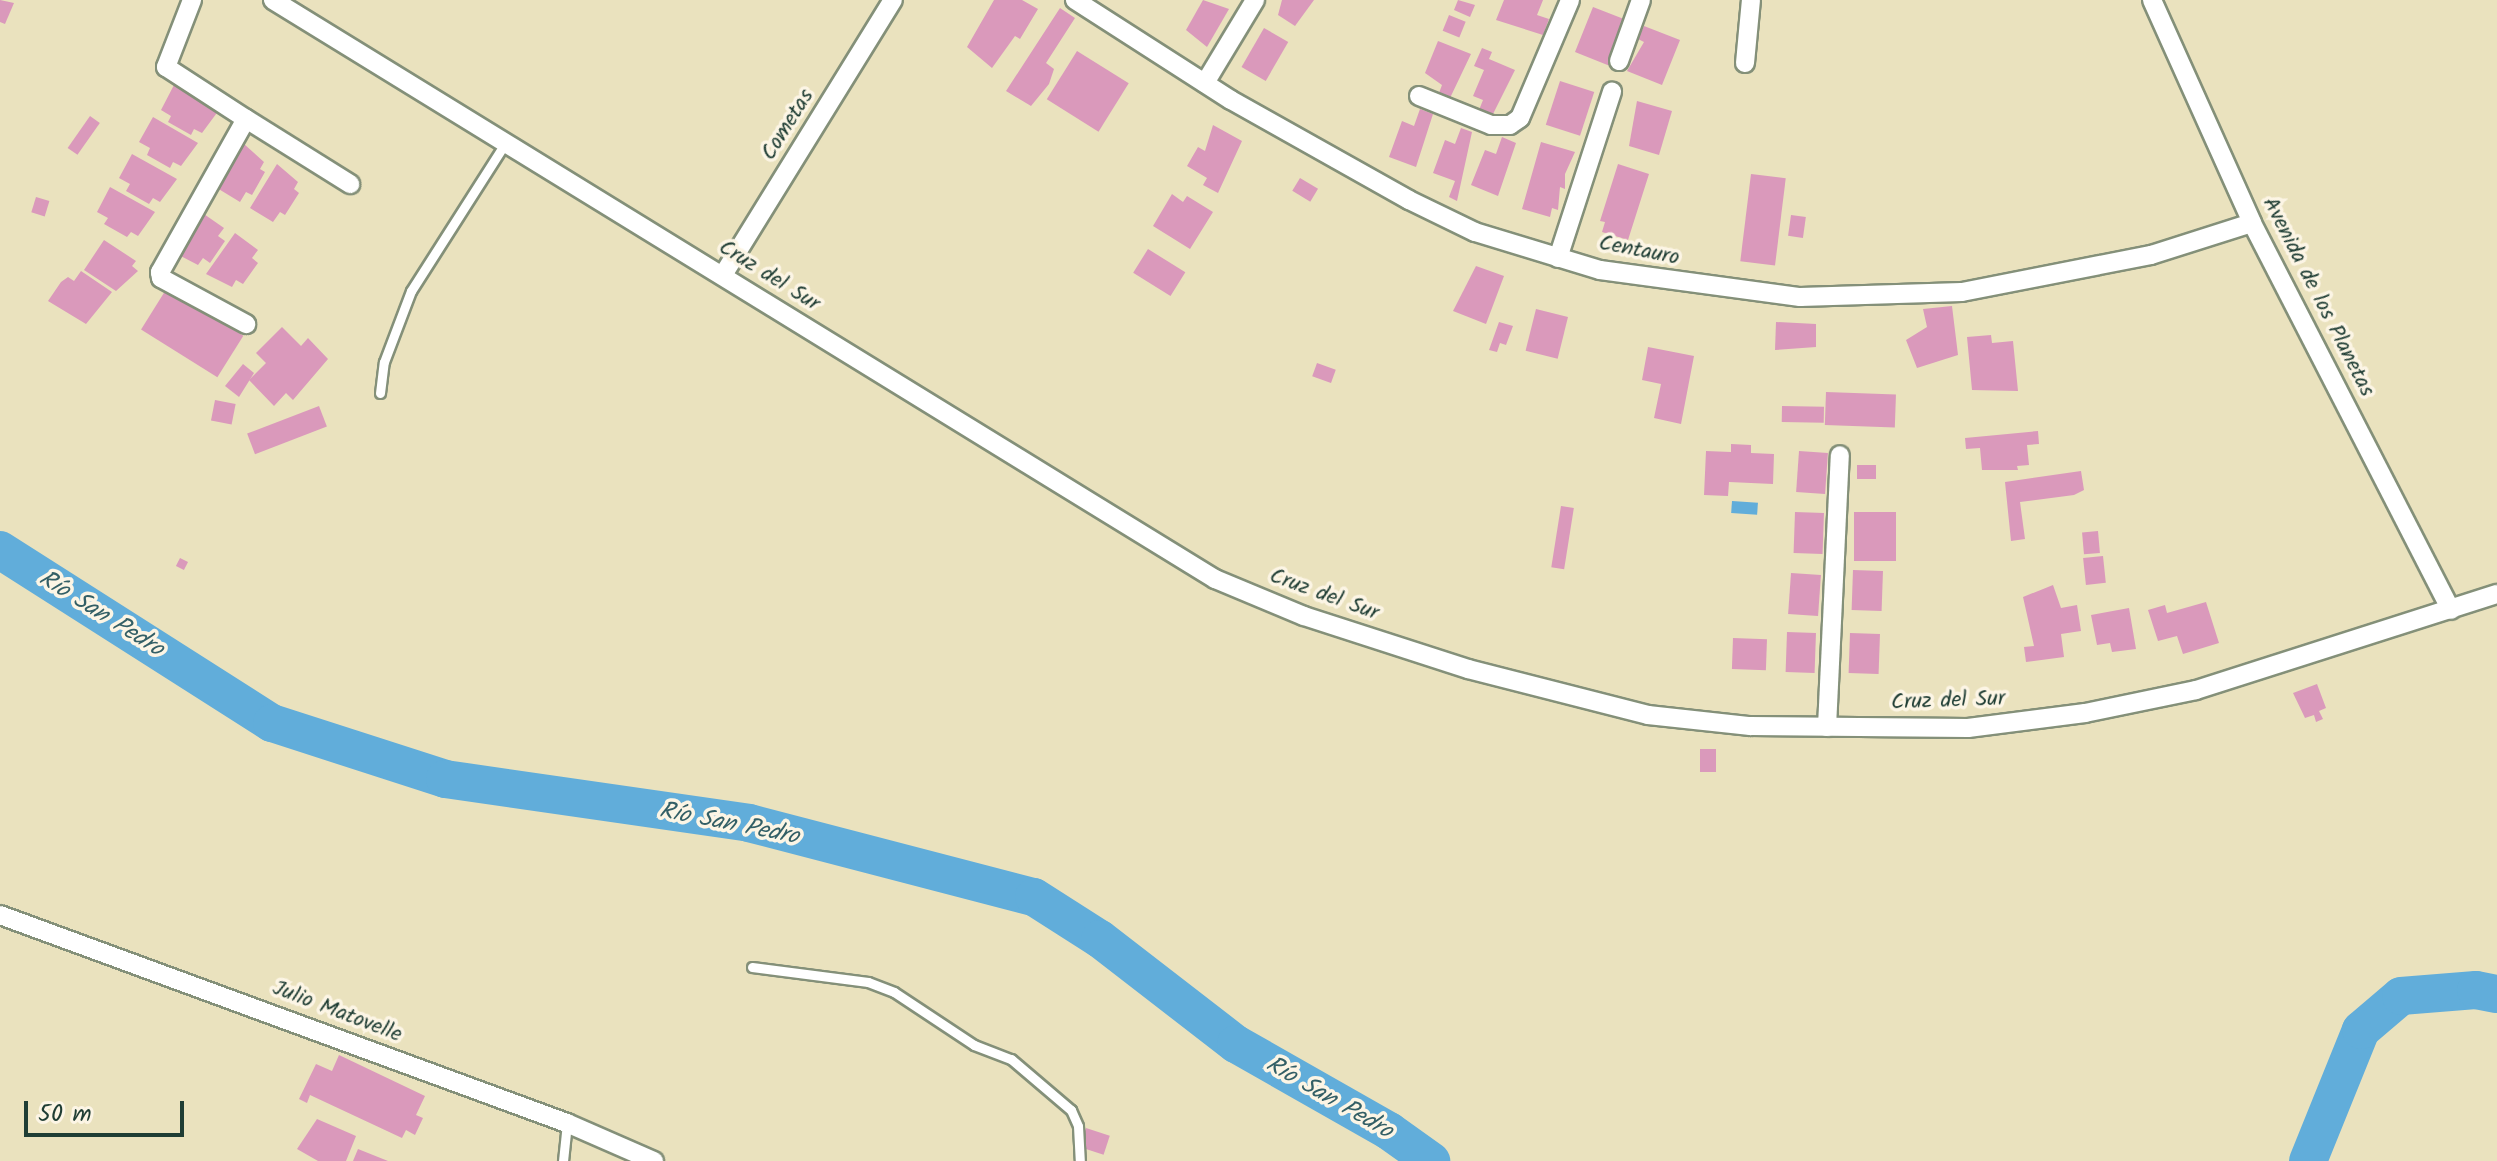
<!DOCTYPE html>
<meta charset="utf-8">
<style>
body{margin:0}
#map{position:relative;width:2497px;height:1161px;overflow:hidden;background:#eae2be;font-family:Kalam,sans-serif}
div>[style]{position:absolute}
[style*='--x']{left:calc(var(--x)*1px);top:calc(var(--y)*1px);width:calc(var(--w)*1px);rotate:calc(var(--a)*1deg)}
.water>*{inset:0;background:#61adda;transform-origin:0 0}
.river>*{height:38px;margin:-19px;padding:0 19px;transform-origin:19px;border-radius:19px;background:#61adda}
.building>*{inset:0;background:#da99bb;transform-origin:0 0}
.roads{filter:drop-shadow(2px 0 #849079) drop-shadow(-2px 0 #849079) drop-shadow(0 2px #849079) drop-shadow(0 -2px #849079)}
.service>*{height:9px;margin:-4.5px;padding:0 4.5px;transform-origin:4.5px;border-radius:4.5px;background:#fff}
.minor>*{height:18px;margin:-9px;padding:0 9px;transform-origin:9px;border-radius:9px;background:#fff}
span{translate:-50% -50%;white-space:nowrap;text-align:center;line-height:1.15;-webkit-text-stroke:7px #fcf5e5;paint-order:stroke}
.street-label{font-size:22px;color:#1f3d34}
.water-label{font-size:24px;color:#335f66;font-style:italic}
.scale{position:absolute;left:24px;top:1101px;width:160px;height:36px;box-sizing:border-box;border:4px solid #1f3d34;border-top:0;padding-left:10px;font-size:24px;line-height:28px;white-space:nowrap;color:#1f3d34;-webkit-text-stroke:6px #fcf5e5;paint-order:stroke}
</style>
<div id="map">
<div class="water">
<div style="left:1732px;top:501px;width:26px;height:12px;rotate:4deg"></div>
</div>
<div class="river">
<div style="--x:0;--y:550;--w:322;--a:32.5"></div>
<div style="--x:272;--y:723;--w:182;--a:17.9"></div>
<div style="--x:445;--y:779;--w:307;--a:8.2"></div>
<div style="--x:749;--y:823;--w:294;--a:14.6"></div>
<div style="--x:1034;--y:897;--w:78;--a:32.5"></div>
<div style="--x:1100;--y:939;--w:172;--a:37.7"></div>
<div style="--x:1236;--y:1044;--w:176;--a:29.6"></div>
<div style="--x:1389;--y:1131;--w:52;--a:35.5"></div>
<div style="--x:2308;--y:1161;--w:141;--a:-68"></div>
<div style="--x:2361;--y:1030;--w:52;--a:-40.4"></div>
<div style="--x:2401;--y:996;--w:75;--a:-4.6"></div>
<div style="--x:2476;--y:990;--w:21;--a:11"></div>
</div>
<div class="building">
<div style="clip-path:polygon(0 0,14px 3px,5px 24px,0 22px)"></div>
<div style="clip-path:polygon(994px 0,1022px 0,1038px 9px,1020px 39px,1015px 36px,992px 68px,967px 47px)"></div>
<div style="clip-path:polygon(1203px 0,1229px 9px,1207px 47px,1186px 30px)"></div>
<div style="clip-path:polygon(1282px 0,1314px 0,1295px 26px,1278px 15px)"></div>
<div style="clip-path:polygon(1458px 0,1475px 5px,1470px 17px,1454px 10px)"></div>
<div style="clip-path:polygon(1504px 0,1543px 0,1537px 15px,1549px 19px,1543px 35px,1496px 20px)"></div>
<div style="clip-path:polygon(1593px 7px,1629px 21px,1624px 36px,1618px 33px,1610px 66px,1575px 52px)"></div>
<div style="clip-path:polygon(1060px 8px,1075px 18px,1046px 63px,1054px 69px,1049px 84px,1031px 106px,1006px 91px)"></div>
<div style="left:1449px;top:15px;width:18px;height:17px;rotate:22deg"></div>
<div style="clip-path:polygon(1644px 26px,1680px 40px,1662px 85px,1627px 71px,1644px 42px,1638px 39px)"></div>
<div style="left:1264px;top:28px;width:28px;height:45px;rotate:30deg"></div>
<div style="clip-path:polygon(1438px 41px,1471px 54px,1450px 98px,1439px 93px,1442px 85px,1425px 73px)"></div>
<div style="clip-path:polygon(1482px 48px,1492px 52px,1489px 59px,1515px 70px,1492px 116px,1479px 110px,1483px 100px,1473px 96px,1484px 70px,1474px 66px)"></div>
<div style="left:1077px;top:51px;width:61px;height:57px;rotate:32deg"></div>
<div style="left:1560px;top:81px;width:36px;height:46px;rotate:18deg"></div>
<div style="clip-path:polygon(174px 85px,219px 110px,202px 133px,194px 129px,191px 135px,168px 122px,171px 116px,161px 110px)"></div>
<div style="clip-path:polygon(1637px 101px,1672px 111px,1659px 155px,1629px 146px)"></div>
<div style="clip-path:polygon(1420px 109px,1433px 114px,1416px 167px,1389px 157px,1402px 121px,1414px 126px)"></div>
<div style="left:90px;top:116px;width:12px;height:39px;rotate:35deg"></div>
<div style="clip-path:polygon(153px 117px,198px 143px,181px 166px,173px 162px,170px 168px,147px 155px,150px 148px,139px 142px)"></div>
<div style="clip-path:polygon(1213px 125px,1242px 141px,1218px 193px,1203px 185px,1207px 178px,1187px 166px,1198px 147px,1205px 151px)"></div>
<div style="clip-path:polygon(1461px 128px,1472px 132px,1457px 201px,1449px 197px,1455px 181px,1433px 173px,1445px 140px,1455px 144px)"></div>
<div style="clip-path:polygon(1502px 137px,1516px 143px,1498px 196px,1471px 185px,1485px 150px,1496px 154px)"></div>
<div style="clip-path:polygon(1541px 142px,1575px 152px,1565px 174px,1565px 189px,1560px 187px,1558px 210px,1552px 208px,1550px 217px,1522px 209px)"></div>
<div style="clip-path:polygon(244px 144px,264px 162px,260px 169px,265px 172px,252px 195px,246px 192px,240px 202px,217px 188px)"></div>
<div style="clip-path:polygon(132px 154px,177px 179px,160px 202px,153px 198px,149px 204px,126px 191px,130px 184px,119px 178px)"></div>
<div style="clip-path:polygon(277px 164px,298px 182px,294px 189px,299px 193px,285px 215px,280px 212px,273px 222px,250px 208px)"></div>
<div style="clip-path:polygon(1618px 164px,1649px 174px,1628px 240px,1602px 232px,1605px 222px,1600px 221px)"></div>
<div style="left:1751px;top:174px;width:35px;height:88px;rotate:7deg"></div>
<div style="left:1300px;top:178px;width:21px;height:15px;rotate:31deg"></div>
<div style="clip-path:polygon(110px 187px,155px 212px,138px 236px,131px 232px,127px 237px,104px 224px,108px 218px,97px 212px)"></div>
<div style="clip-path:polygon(1172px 194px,1183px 202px,1187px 196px,1213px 212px,1190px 249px,1153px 226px)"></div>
<div style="left:36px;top:197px;width:14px;height:16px;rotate:17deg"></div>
<div style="clip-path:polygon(201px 212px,224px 228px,218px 236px,225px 241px,210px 263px,203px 258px,198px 265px,173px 252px)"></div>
<div style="left:1791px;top:215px;width:15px;height:21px;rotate:8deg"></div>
<div style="clip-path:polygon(235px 233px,258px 250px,252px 258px,258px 263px,243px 284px,236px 280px,232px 287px,206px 274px)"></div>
<div style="clip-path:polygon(104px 240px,136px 261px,132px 266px,138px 271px,116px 291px,84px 270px)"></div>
<div style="left:1148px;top:249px;width:44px;height:28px;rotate:32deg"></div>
<div style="clip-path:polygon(1476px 266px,1504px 276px,1486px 324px,1453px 311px)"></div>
<div style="clip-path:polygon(81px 271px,112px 292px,86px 324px,48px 301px,61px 282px,68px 277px,74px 281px)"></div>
<div style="left:167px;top:288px;width:90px;height:49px;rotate:32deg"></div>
<div style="clip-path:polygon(1952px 306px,1958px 355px,1917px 368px,1906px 340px,1927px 327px,1923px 309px)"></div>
<div style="left:1536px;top:309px;width:33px;height:43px;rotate:14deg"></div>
<div style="clip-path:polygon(1499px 322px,1513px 326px,1506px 345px,1500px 343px,1497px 352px,1489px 350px)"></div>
<div style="clip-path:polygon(1776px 322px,1816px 324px,1816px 347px,1775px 350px)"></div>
<div style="clip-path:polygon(282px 327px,301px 346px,308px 338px,328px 359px,293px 400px,286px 393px,274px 406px,249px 380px,266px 363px,256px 353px)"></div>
<div style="clip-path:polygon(1991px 335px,1992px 343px,2013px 341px,2018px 391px,1972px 390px,1967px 337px)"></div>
<div style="clip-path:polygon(1648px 347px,1694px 356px,1681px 424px,1654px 418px,1661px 384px,1642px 380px)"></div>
<div style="left:1317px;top:363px;width:20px;height:14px;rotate:20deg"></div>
<div style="clip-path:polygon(243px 364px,254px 373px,239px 397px,225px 386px)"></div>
<div style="left:1826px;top:392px;width:70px;height:33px;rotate:2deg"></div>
<div style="left:215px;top:400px;width:21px;height:21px;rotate:11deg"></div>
<div style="left:319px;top:406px;width:22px;height:77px;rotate:69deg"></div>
<div style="left:1782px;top:406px;width:42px;height:16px;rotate:1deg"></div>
<div style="clip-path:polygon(2038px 431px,2039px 444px,2027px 445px,2029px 465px,2017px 466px,2018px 470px,1982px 470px,1980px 448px,1966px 449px,1965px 438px)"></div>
<div style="clip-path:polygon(1731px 444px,1751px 445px,1751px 453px,1774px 454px,1773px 484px,1729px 482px,1728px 496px,1704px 495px,1706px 451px,1731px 452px)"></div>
<div style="left:1799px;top:451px;width:29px;height:41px;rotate:4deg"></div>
<div style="left:1857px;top:465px;width:19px;height:14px"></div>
<div style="clip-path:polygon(2081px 471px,2084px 490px,2074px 495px,2020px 502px,2025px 539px,2011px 541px,2005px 482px)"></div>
<div style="left:1561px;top:506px;width:13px;height:62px;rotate:9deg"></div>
<div style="left:1795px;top:512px;width:29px;height:41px;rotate:2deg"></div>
<div style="left:1854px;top:512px;width:42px;height:49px"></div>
<div style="left:2098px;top:531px;width:22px;height:16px;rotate:85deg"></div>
<div style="left:2103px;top:556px;width:27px;height:20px;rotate:84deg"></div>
<div style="left:180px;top:558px;width:9px;height:9px;rotate:27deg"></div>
<div style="left:1853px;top:570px;width:30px;height:40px;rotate:2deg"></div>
<div style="left:1791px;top:573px;width:30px;height:41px;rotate:4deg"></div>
<div style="clip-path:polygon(2053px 585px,2061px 608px,2077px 605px,2081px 631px,2061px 634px,2064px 657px,2026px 662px,2024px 647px,2034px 646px,2023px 597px)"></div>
<div style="clip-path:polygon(2206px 602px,2219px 643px,2183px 654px,2177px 636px,2158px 641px,2148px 610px,2165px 605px,2167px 613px)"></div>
<div style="clip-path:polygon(2129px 608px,2136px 649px,2112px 652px,2110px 643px,2097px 645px,2091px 615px)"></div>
<div style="left:1787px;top:632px;width:29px;height:40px;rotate:2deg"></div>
<div style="left:1850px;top:633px;width:30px;height:40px;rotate:2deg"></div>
<div style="left:1733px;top:638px;width:34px;height:31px;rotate:2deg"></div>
<div style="clip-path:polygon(2317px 684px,2326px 708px,2319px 711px,2323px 719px,2316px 722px,2314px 715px,2305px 718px,2293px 693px)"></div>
<div style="left:1700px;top:749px;width:16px;height:23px"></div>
<div style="clip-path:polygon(339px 1055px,425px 1096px,416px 1115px,423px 1118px,415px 1135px,406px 1130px,402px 1138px,310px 1095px,307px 1103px,299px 1099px,316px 1064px,332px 1071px)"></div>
<div style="clip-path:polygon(317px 1119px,356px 1136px,346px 1161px,318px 1161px,297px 1149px)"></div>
<div style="left:1086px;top:1128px;width:25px;height:20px;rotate:18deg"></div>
<div style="clip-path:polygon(358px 1149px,388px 1161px,353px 1161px)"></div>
</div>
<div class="roads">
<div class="service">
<div style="--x:380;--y:393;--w:31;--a:-83"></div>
<div style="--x:384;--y:362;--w:76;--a:-69.2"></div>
<div style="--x:411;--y:291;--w:173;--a:-57.5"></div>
<div style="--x:752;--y:967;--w:117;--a:7.4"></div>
<div style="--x:868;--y:982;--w:28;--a:21"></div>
<div style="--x:894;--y:992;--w:96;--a:33.5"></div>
<div style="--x:974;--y:1045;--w:40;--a:21"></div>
<div style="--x:1011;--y:1059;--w:79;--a:40.4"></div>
<div style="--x:1071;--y:1110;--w:17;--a:66"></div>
<div style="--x:1078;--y:1126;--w:35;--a:87"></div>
<div style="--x:563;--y:1161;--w:38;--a:-84"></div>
</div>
<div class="minor">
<div style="--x:192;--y:0;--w:72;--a:111.2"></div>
<div style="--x:166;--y:67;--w:95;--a:33"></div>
<div style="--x:246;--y:119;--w:176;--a:119.3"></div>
<div style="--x:160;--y:272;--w:6;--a:81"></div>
<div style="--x:161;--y:278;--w:97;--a:28.4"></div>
<div style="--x:273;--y:0;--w:1106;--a:31.58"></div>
<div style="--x:1215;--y:579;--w:96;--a:22.6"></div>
<div style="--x:1304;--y:616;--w:172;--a:17.9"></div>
<div style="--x:1468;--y:669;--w:186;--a:14.3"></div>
<div style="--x:1648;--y:715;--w:103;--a:6.2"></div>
<div style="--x:1750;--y:726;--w:218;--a:0.5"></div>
<div style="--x:1968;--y:728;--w:118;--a:-7.3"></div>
<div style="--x:2085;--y:713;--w:113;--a:-11.7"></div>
<div style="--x:2196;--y:690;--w:316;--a:-17.7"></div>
<div style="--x:1075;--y:0;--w:185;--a:32.7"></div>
<div style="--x:1231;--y:100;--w:204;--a:29.3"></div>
<div style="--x:1409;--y:200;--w:73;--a:25.9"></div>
<div style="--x:1475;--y:232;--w:131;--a:16.9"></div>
<div style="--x:1600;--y:270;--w:202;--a:7.7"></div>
<div style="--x:1800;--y:297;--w:162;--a:-1.8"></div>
<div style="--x:1962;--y:292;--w:193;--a:-11.1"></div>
<div style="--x:2151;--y:255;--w:106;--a:-17.6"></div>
<div style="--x:2152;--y:0;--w:244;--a:65.8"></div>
<div style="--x:2252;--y:223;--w:435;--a:62.8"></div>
<div style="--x:1619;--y:61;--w:65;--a:-70.2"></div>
<div style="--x:1745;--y:63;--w:63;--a:-84.6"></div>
<div style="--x:1205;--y:83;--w:97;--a:-58.9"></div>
<div style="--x:1419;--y:96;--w:78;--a:21.9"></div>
<div style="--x:1491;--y:125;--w:19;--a:0"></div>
<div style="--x:1510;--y:125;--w:12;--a:-35"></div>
<div style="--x:1520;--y:118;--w:128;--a:-67"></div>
<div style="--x:246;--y:119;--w:123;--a:32"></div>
<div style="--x:1558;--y:258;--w:175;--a:-72"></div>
<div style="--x:723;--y:275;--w:323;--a:-58.3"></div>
<div style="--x:1827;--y:727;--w:272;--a:-87.3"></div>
<div style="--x:0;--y:915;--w:604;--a:20.15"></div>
<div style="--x:567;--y:1123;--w:95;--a:23.6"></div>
</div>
</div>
<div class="street-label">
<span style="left:788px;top:125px;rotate:-58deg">Cometas</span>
<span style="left:1639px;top:251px;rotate:11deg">Centauro</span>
<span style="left:769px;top:276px;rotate:32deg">Cruz del Sur</span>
<span style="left:2318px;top:297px;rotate:63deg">Avenida de los Planetas</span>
<span style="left:1324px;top:595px;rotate:20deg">Cruz del Sur</span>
<span style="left:1948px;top:701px;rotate:-2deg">Cruz del Sur</span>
<span style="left:337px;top:1012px;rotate:21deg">Julio Matovelle</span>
</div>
<div class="water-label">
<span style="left:101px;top:614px;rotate:32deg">Río San Pedro</span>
<span style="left:729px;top:824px;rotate:11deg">Río San Pedro</span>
<span style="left:1329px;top:1098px;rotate:30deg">Río San Pedro</span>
</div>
<div class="scale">50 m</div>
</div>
